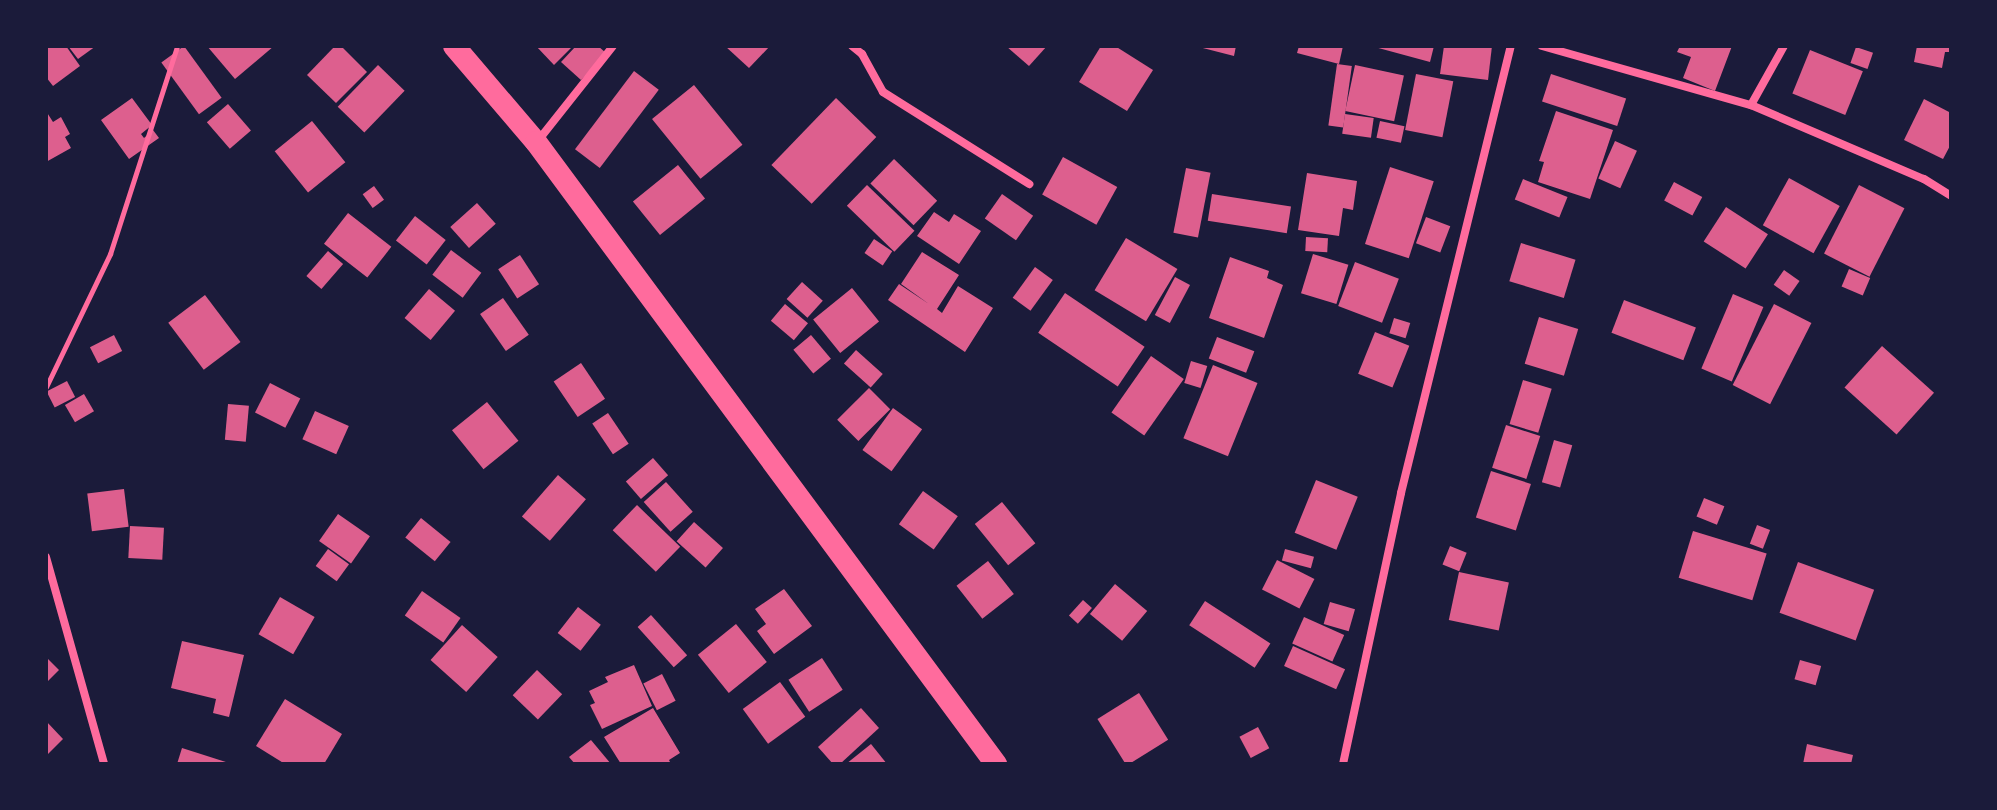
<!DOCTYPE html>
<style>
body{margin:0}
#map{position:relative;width:1997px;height:810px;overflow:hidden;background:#1b1b3a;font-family:"Space Grotesk",sans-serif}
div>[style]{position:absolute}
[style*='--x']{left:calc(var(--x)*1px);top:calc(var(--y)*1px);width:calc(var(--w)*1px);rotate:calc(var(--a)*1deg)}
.building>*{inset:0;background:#dd5f8e;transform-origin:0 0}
.path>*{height:5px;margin:-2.5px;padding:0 2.5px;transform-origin:2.5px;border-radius:2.5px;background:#ff6b9d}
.minor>*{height:8px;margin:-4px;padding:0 4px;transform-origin:4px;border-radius:4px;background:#ff6b9d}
.trunk>*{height:22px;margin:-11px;padding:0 11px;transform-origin:11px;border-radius:11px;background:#ff6b9d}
span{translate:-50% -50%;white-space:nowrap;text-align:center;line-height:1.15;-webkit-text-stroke:7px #1b1b3a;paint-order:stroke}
.frame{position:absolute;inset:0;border:48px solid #1b1b3a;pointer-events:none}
</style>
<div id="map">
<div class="building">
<div style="clip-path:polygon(46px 46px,66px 46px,80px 66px,53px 86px,46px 77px)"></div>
<div style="clip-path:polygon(68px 46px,96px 46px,78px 59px)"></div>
<div style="left:184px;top:46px;width:64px;height:28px;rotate:54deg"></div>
<div style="clip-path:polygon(207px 46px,274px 46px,235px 79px)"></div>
<div style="clip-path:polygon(335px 46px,341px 46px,367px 72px,336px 103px,307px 75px)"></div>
<div style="clip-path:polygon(536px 46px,573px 46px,554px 65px)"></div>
<div style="clip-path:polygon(576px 46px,598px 46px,606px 53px,581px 80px,561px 62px)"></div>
<div style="clip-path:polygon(725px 46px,770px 46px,749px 68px)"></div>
<div style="clip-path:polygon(1006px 46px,1047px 46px,1029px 66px)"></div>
<div style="clip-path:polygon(1101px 46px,1115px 46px,1153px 70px,1127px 111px,1079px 82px)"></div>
<div style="clip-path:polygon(1195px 46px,1236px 46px,1234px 56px)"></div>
<div style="clip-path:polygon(1299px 46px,1343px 46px,1339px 64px,1297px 53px)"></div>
<div style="clip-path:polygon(1371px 46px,1434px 46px,1430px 62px)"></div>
<div style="clip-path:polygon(1444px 46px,1492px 46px,1488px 80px,1440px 74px)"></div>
<div style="clip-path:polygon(1680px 46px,1732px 46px,1715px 91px,1683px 78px,1691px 57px,1677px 52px)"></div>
<div style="clip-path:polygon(1917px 46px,1951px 46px,1951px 52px,1945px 52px,1942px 68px,1914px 62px)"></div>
<div style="left:1856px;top:47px;width:18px;height:17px;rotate:19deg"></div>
<div style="left:1810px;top:50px;width:57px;height:47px;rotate:22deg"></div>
<div style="left:1337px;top:64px;width:15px;height:62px;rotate:8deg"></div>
<div style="left:378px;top:65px;width:37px;height:58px;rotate:44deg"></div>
<div style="left:1355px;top:65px;width:50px;height:47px;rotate:12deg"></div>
<div style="left:634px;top:71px;width:31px;height:98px;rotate:37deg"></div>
<div style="left:1416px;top:74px;width:38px;height:57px;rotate:11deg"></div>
<div style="left:1551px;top:74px;width:79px;height:29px;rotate:18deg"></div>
<div style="left:694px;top:85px;width:77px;height:54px;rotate:51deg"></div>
<div style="clip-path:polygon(132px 98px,152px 125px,141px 134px,144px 138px,153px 130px,159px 138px,129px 159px,101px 120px)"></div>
<div style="left:836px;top:98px;width:56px;height:93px;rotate:44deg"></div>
<div style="clip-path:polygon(1924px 99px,1951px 113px,1951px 144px,1943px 159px,1904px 140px)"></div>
<div style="left:228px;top:104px;width:35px;height:28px;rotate:49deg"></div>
<div style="clip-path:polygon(46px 111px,53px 122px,61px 117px,70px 134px,65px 137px,71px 148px,46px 162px)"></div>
<div style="clip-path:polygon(1556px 111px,1613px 130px,1590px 199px,1538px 182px,1544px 162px,1539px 161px)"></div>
<div style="left:1345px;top:114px;width:29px;height:20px;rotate:8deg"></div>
<div style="left:312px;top:121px;width:53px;height:48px;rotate:51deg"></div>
<div style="left:1380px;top:121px;width:25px;height:17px;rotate:12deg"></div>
<div style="left:1615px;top:141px;width:24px;height:41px;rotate:24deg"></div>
<div style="left:1063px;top:157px;width:62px;height:43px;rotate:29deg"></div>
<div style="left:894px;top:159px;width:60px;height:34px;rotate:44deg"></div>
<div style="left:678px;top:165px;width:43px;height:58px;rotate:51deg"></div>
<div style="left:1390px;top:167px;width:46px;height:81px;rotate:18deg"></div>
<div style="left:1186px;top:168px;width:25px;height:66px;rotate:11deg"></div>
<div style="clip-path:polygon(1307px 173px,1357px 181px,1353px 210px,1343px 208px,1339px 236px,1298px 230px)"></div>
<div style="left:1789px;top:178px;width:58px;height:54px;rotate:29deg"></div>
<div style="left:1523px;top:179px;width:48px;height:22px;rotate:22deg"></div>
<div style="left:1674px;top:182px;width:32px;height:21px;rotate:28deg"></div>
<div style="left:867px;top:185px;width:66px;height:29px;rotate:44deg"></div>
<div style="left:1859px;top:185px;width:51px;height:77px;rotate:27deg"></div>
<div style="left:374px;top:186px;width:17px;height:14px;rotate:54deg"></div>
<div style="left:1002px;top:194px;width:38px;height:30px;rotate:35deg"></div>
<div style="left:1212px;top:194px;width:80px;height:27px;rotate:9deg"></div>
<div style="left:477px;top:203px;width:28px;height:36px;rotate:48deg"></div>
<div style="left:1726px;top:207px;width:50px;height:41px;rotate:33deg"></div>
<div style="clip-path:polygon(934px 212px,949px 222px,954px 214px,981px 231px,959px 264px,917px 236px)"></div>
<div style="left:348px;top:213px;width:55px;height:39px;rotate:38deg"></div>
<div style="left:415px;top:216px;width:39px;height:31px;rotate:38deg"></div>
<div style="left:1426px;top:217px;width:26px;height:28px;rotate:21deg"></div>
<div style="left:1306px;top:237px;width:22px;height:14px;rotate:3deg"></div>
<div style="left:1126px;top:238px;width:60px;height:61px;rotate:31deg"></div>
<div style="left:874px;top:239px;width:22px;height:17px;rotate:34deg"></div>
<div style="left:1521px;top:243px;width:57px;height:40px;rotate:17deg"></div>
<div style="left:451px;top:250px;width:38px;height:31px;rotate:37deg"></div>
<div style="left:328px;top:251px;width:20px;height:33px;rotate:41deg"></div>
<div style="clip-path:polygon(922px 252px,959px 275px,937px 309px,942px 313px,958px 286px,993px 308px,965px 352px,888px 300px,899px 284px,929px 304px,901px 284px)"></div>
<div style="left:1313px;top:254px;width:37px;height:41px;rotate:17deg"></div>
<div style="left:520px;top:255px;width:35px;height:26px;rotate:57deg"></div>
<div style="clip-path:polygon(1230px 257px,1269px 271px,1267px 278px,1283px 285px,1264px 338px,1209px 318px)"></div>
<div style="left:1355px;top:262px;width:47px;height:47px;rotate:21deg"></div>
<div style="left:1035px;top:267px;width:22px;height:38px;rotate:36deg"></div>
<div style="left:1849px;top:269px;width:23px;height:19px;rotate:23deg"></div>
<div style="left:1784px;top:270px;width:19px;height:18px;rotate:35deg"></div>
<div style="left:1175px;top:277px;width:17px;height:43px;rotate:28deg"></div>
<div style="left:802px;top:282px;width:28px;height:23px;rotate:42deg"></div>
<div style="left:852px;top:288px;width:43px;height:50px;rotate:51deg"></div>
<div style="left:429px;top:289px;width:34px;height:38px;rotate:40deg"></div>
<div style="left:1065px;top:293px;width:96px;height:48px;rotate:34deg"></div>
<div style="left:1733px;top:294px;width:33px;height:81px;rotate:23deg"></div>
<div style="left:205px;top:295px;width:59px;height:46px;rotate:53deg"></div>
<div style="left:503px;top:298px;width:45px;height:28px;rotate:55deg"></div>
<div style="left:1624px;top:300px;width:77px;height:35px;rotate:21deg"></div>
<div style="left:785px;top:304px;width:30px;height:22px;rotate:40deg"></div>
<div style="left:1774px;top:304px;width:42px;height:91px;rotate:27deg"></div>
<div style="left:1539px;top:317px;width:41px;height:49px;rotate:17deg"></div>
<div style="left:1394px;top:318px;width:17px;height:16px;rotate:17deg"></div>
<div style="left:1375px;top:332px;width:37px;height:45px;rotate:22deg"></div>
<div style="left:114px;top:335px;width:18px;height:27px;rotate:63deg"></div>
<div style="left:811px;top:335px;width:31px;height:23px;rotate:50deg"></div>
<div style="left:1217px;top:337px;width:40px;height:23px;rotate:21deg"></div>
<div style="left:1882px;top:346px;width:70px;height:56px;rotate:42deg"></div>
<div style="left:856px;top:350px;width:36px;height:18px;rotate:42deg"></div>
<div style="left:1151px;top:356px;width:40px;height:69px;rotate:35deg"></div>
<div style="left:1191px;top:361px;width:17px;height:23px;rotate:17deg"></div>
<div style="left:581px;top:363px;width:43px;height:33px;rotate:56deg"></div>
<div style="left:1213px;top:365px;width:48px;height:79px;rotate:22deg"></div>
<div style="left:1523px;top:380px;width:30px;height:46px;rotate:17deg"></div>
<div style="left:67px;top:381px;width:18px;height:23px;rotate:63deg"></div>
<div style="left:270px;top:383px;width:34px;height:33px;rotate:27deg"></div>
<div style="left:869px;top:388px;width:30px;height:45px;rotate:45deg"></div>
<div style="left:84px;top:394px;width:20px;height:22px;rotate:60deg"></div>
<div style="left:487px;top:402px;width:50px;height:45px;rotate:51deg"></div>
<div style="left:228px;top:404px;width:21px;height:36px;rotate:5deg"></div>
<div style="left:893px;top:408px;width:36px;height:52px;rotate:36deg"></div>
<div style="left:315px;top:411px;width:37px;height:31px;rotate:24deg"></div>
<div style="left:608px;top:413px;width:37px;height:19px;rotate:56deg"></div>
<div style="left:1506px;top:425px;width:36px;height:45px;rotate:18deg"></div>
<div style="left:1554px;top:440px;width:19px;height:44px;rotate:16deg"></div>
<div style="left:653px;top:458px;width:23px;height:36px;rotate:49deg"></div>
<div style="left:1491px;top:471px;width:42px;height:49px;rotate:18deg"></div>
<div style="left:558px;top:475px;width:37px;height:55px;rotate:41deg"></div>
<div style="left:1316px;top:480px;width:45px;height:57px;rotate:22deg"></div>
<div style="left:666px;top:482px;width:40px;height:30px;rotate:48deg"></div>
<div style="left:124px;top:489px;width:38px;height:37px;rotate:83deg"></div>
<div style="left:923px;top:491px;width:43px;height:41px;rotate:36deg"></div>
<div style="left:1704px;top:498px;width:22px;height:20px;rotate:22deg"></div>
<div style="left:1002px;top:502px;width:53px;height:35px;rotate:51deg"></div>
<div style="left:637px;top:505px;width:60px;height:35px;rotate:44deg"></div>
<div style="left:338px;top:514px;width:39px;height:33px;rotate:35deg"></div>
<div style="left:421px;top:518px;width:38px;height:25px;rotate:39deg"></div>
<div style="left:694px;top:522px;width:39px;height:26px;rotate:42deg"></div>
<div style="left:1757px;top:525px;width:14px;height:20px;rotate:21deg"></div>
<div style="left:130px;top:526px;width:34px;height:32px;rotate:3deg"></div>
<div style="left:1693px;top:531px;width:77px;height:49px;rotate:17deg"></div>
<div style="left:1450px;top:546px;width:18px;height:20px;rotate:22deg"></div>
<div style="left:328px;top:549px;width:26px;height:21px;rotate:36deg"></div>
<div style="left:1285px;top:549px;width:30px;height:12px;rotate:15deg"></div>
<div style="left:1277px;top:560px;width:42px;height:33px;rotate:27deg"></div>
<div style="left:988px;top:561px;width:42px;height:40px;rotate:52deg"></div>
<div style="left:1798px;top:562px;width:81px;height:54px;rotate:20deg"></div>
<div style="left:1459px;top:572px;width:51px;height:49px;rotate:12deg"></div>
<div style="left:1115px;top:584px;width:42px;height:39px;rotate:40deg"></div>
<div style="clip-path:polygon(784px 589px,812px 626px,774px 654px,757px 631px,766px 624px,755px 609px)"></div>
<div style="left:422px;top:591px;width:47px;height:30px;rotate:35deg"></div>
<div style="left:280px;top:597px;width:40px;height:43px;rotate:30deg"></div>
<div style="left:1083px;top:600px;width:12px;height:21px;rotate:42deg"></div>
<div style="left:1205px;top:601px;width:78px;height:29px;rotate:33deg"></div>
<div style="left:1330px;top:602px;width:26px;height:23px;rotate:16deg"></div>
<div style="left:578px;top:607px;width:29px;height:33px;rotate:38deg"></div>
<div style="left:651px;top:615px;width:54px;height:18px;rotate:48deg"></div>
<div style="left:1304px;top:617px;width:44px;height:29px;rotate:24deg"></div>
<div style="left:736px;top:624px;width:49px;height:49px;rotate:51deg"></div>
<div style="left:462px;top:625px;width:48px;height:47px;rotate:42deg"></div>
<div style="clip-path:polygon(182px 641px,244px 655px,229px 717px,213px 713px,216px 699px,171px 688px)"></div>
<div style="left:1293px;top:646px;width:57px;height:22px;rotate:24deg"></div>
<div style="clip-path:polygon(46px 657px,59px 670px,46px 683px)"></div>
<div style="left:822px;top:658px;width:38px;height:40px;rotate:57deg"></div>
<div style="left:1800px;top:660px;width:22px;height:20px;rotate:16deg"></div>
<div style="clip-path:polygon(634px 665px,652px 706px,602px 729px,590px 705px,595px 703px,589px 691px,608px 682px,605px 677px)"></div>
<div style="left:537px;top:670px;width:35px;height:35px;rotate:44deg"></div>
<div style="left:662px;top:674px;width:30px;height:21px;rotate:63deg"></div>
<div style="left:780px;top:682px;width:43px;height:46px;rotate:54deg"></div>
<div style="left:1139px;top:693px;width:55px;height:49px;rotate:58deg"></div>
<div style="clip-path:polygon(285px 699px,342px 734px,324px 764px,285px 764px,256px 746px)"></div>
<div style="clip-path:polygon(653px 708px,680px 753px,669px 760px,671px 764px,621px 764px,604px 737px)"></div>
<div style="clip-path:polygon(861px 708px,879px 728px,840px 764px,833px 764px,818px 747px)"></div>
<div style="clip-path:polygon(46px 721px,63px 739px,46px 756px)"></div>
<div style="left:1258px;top:727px;width:24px;height:21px;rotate:62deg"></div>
<div style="clip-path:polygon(591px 740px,611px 764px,575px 764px,569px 757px)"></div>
<div style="clip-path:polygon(871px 744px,887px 764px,846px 764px)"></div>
<div style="clip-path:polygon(1807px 744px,1853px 755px,1851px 764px,1803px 764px)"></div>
<div style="clip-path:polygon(182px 748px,229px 763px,229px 764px,177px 764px)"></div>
</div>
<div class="path">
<div style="--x:46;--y:387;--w:148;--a:-64.3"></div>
<div style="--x:110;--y:254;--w:219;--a:-72.1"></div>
</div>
<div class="minor">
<div style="--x:852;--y:46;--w:13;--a:39"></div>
<div style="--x:862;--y:54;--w:43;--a:61.1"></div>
<div style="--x:883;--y:92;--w:173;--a:32.2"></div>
<div style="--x:1542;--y:46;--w:217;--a:15.8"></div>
<div style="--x:1751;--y:105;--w:188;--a:23.2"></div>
<div style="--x:1924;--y:179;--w:32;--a:32"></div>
<div style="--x:1751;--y:105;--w:68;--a:-60.8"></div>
<div style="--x:537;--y:142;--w:122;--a:-51.6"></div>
<div style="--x:46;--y:557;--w:215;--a:74.3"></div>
<div style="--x:1343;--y:764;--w:277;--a:-77.9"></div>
<div style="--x:1401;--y:493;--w:460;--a:-76.2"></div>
</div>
<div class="trunk">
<div style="--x:454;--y:46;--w:126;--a:49.5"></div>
<div style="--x:536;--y:142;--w:774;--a:53.52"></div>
</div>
<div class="frame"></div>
</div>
